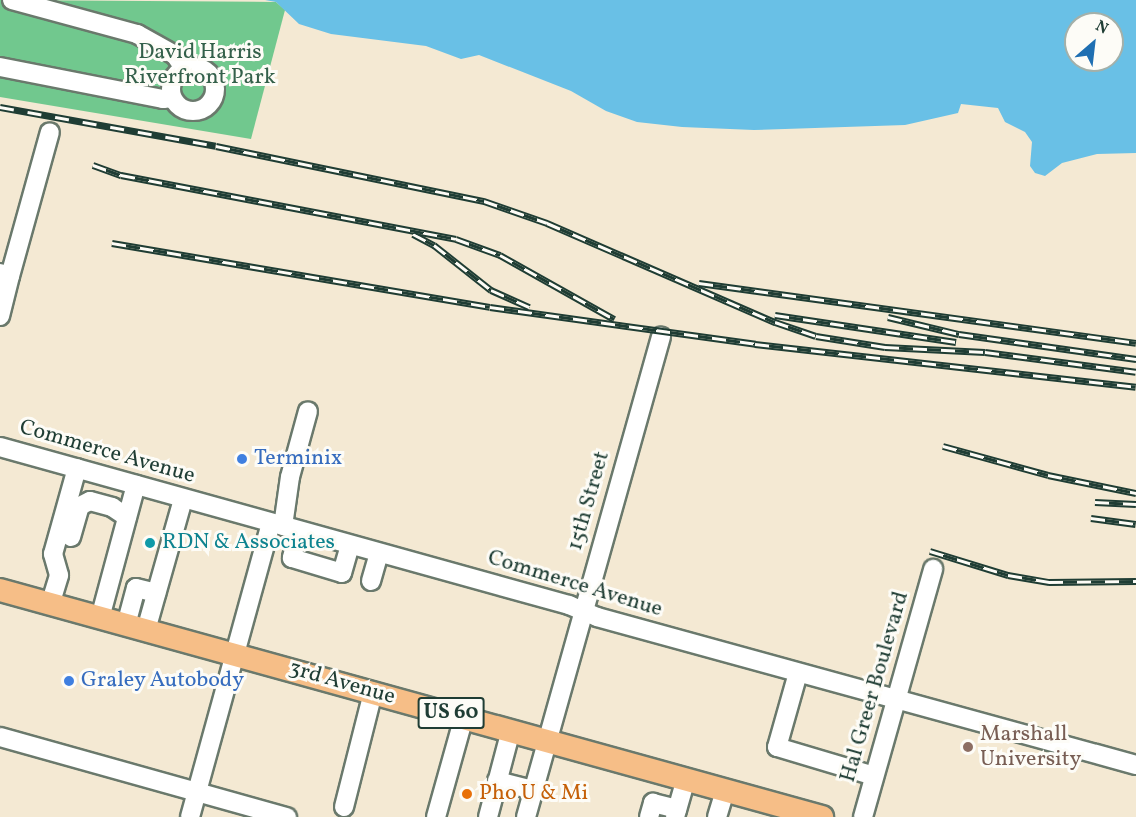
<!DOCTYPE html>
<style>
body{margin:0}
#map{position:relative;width:1136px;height:817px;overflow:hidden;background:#f4e9d3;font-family:Vollkorn,serif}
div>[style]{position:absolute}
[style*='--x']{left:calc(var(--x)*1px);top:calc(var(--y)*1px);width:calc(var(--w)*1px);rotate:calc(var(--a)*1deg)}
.green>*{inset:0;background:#71c88e}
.water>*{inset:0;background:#69c0e6}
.roads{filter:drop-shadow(2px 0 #6a796c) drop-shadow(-2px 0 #6a796c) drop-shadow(0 2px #6a796c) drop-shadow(0 -2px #6a796c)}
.minor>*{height:18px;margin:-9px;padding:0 9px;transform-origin:9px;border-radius:9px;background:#fff}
.minor>.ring{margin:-9px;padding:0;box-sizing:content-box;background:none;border:18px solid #fff;border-radius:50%}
.major>*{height:22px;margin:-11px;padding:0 11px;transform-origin:11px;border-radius:11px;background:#f6be87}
.rail>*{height:7px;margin-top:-3.5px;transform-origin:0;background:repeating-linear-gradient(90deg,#fdfcf7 0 14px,#1f3d34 0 28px);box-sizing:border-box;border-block:2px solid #1f3d34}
.dots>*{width:16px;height:16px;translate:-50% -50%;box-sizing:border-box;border:3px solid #fdfcf7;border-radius:50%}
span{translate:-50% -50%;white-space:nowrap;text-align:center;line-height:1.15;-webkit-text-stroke:6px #fdfcf7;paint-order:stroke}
.shield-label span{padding:2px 4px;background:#fdfcf7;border:2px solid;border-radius:4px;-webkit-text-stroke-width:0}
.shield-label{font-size:21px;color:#1f3d34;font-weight:700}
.park-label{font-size:22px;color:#34604a}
.street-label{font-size:22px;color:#1f3d34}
.shop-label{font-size:22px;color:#366cbe}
.left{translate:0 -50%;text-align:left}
.culture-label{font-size:22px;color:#0d838f}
.education-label{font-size:22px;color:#785e54}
.food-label{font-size:22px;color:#c56008}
.north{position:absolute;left:1064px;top:12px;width:60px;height:60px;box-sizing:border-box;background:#fdfcf7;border:2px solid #a4b0a9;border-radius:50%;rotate:28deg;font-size:16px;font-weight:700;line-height:24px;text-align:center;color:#1f3d34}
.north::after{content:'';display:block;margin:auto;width:21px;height:27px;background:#1f6fb2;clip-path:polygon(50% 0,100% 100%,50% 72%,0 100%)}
</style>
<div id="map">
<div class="green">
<div style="clip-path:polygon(0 0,276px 2px,285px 10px,251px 139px,0 97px)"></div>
</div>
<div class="water">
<div style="clip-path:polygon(evenodd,265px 0,1136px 0,1136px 153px,1097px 154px,1062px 163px,1045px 176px,1035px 173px,1030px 166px,1032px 142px,1025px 132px,1005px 122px,998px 108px,961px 104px,958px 113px,905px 125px,754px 130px,682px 127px,637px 122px,606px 111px,571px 91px,479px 55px,461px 59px,426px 46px,331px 34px,299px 24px,276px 2px,265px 0,1076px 24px,1112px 24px,1112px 60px,1076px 60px,1076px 24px)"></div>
</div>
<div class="roads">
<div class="minor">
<div style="--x:12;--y:0;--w:130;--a:15.2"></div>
<div style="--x:137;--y:34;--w:43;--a:28.9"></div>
<div style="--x:175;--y:55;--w:16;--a:55"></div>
<div class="ring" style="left:171px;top:67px;width:26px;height:26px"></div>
<div style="--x:0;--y:67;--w:166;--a:11.1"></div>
<div style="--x:163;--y:99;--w:9;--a:-6"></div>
<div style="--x:0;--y:273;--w:10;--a:17"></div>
<div style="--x:10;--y:276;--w:149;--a:-74.5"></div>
<div style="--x:0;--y:316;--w:41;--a:-76"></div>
<div style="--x:0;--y:447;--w:591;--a:15.52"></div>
<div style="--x:569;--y:605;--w:30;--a:23"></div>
<div style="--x:597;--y:617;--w:559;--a:15.35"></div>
<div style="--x:283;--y:526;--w:49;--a:-81.9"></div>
<div style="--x:290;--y:477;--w:68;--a:-74.7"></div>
<div style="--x:299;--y:531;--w:28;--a:105"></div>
<div style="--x:292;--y:558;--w:52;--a:16.7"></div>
<div style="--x:342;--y:573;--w:29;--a:-74"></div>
<div style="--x:71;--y:537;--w:32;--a:-74"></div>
<div style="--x:80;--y:506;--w:11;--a:-27"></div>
<div style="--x:90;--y:501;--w:23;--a:15"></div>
<div style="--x:112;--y:507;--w:18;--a:34"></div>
<div style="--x:371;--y:581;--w:29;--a:-74"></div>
<div style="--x:50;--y:605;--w:31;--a:-73"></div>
<div style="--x:59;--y:575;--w:22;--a:-106"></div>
<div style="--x:53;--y:554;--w:89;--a:-74.4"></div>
<div style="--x:100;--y:618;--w:138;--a:-74.9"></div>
<div style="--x:126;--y:625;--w:38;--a:-75"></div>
<div style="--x:136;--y:588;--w:21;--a:14"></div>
<div style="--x:146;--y:630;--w:136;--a:-74.2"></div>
<div style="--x:798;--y:673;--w:77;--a:105.8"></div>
<div style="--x:777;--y:747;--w:101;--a:16.6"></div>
<div style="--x:0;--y:737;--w:298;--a:15.6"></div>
<div style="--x:497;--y:781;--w:37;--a:14"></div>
<div style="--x:344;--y:807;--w:119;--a:-75.8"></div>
<div style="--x:190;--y:817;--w:305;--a:-74.6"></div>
<div style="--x:436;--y:817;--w:104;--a:-74.4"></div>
<div style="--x:488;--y:817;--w:90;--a:-75.2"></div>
<div style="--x:526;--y:817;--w:499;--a:-74.3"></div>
<div style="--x:649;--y:817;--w:15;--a:-74"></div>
<div style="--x:653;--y:803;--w:25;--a:14"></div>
<div style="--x:675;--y:817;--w:40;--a:-74"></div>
<div style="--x:717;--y:817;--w:28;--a:-73"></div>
<div style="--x:863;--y:817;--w:258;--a:-74.2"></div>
</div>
<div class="major">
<div style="--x:0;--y:590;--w:853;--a:15.44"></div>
</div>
</div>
<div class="rail">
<div style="--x:0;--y:107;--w:219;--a:10.2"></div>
<div style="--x:216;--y:146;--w:274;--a:11.6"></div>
<div style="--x:484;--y:201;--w:67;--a:19.2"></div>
<div style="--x:547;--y:223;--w:249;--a:23.5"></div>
<div style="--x:775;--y:322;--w:43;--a:18.9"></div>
<div style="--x:816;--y:336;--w:70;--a:9.1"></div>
<div style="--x:885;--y:347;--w:100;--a:2.9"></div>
<div style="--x:985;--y:352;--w:152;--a:7.5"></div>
<div style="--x:93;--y:165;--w:30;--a:20"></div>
<div style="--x:121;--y:175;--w:341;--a:10.8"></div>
<div style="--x:456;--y:239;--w:47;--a:20"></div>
<div style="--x:500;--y:255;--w:131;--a:29.3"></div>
<div style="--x:413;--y:234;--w:24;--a:28"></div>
<div style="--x:434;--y:245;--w:73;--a:38.3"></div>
<div style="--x:491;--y:290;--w:42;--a:24.1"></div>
<div style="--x:112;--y:243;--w:383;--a:9.6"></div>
<div style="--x:490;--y:307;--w:268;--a:7.9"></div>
<div style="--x:755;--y:344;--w:383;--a:6.4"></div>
<div style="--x:699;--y:283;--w:441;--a:7.8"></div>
<div style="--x:775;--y:315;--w:183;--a:8.5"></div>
<div style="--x:888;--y:317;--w:73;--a:13.5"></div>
<div style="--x:959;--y:334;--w:179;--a:8"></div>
<div style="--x:943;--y:446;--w:109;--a:15.4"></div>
<div style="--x:1048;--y:475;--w:90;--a:11.6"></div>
<div style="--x:1095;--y:502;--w:41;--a:2.8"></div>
<div style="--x:1091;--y:518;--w:45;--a:7.6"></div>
<div style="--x:930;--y:551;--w:82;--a:17.1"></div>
<div style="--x:1008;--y:575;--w:42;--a:9.7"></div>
<div style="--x:1049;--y:582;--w:87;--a:-0.7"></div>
</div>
<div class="dots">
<div style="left:242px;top:459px;background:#3f7fe0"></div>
<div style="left:150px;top:543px;background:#0f9aa8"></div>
<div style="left:69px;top:681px;background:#3f7fe0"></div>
<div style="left:968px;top:747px;background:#8d6e63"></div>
<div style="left:467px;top:794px;background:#e8710a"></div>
</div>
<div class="shield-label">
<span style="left:451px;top:713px">US 60</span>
</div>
<div class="park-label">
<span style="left:200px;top:65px">David Harris<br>Riverfront Park</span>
</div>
<div class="street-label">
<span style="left:107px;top:452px;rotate:16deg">Commerce Avenue</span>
<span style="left:589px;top:501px;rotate:-74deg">15th Street</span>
<span style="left:575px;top:584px;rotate:17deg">Commerce Avenue</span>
<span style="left:342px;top:683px;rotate:16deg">3rd Avenue</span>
<span style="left:875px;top:687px;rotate:-74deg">Hal Greer Boulevard</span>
</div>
<div class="shop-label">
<span class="left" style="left:254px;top:459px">Terminix</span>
<span class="left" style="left:81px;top:681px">Graley Autobody</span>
</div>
<div class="culture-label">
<span class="left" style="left:162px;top:543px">RDN &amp; Associates</span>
</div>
<div class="education-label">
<span class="left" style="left:980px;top:747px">Marshall<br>University</span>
</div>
<div class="food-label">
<span class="left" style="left:479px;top:794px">Pho U &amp; Mi</span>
</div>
<div class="north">N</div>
</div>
